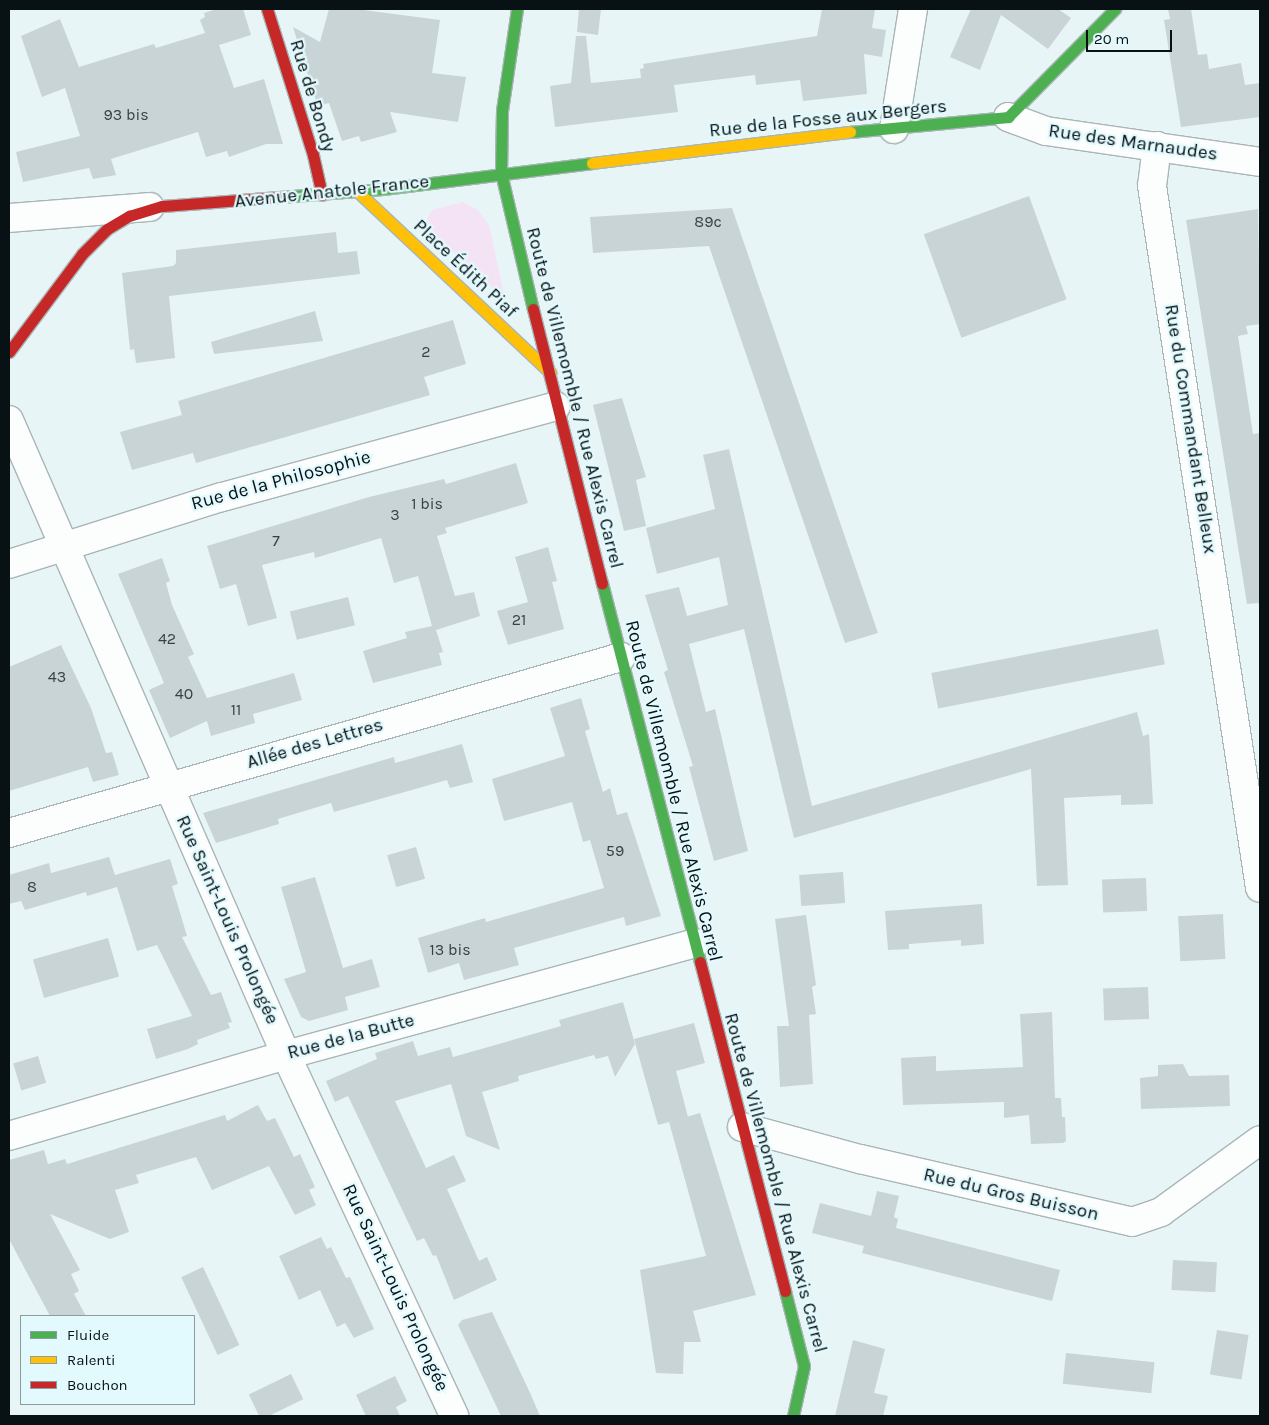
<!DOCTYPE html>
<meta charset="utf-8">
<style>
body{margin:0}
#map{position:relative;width:1269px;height:1425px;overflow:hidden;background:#e8f5f7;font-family:Karla,sans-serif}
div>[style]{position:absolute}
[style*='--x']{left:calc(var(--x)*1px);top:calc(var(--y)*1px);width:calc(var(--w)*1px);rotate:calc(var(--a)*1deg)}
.green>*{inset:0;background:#f4e3f5}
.building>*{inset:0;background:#c9d4d6;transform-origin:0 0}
.roads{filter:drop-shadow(1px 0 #a9b5b6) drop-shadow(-1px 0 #a9b5b6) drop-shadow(0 1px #a9b5b6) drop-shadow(0 -1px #a9b5b6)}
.street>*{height:28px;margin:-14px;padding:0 14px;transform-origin:14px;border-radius:14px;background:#fcfefe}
.fast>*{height:11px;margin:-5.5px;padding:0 5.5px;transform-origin:5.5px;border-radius:5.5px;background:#4caf50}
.slow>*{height:11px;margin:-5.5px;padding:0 5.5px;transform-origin:5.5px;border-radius:5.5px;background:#ffc107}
.jam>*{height:11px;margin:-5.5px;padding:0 5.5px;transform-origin:5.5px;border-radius:5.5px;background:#c62828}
span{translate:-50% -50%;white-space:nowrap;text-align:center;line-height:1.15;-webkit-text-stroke:4.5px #e2f9fd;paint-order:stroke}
.number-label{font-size:16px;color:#384244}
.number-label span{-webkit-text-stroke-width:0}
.street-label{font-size:19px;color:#081214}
.frame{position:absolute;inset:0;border:10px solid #081214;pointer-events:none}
.legend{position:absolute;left:20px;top:1315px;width:175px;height:90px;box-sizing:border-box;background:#e2f9fd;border:1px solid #8b9da0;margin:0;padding:6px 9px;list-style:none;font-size:15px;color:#081214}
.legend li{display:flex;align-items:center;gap:10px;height:25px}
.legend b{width:25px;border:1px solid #8b9da0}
.scale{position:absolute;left:1086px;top:30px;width:86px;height:22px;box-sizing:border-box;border:2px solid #081214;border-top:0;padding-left:6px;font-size:15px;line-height:18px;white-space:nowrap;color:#081214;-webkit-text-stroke:4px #e2f9fd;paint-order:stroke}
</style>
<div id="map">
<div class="green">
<div style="clip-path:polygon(463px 202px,478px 210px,489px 225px,505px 299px,430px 230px,427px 219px,432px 210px)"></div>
</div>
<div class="building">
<div style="clip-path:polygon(217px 9px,243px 9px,251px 35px,219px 45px,234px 88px,264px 79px,283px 144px,266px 144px,229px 157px,227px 151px,206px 157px,198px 132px,111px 159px,116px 175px,93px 179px,89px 168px,23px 182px,16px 152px,80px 136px,65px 88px,42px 97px,21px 36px,60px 19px,79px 67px,154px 44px,156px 48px,205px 33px,200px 20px,205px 17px,204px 13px)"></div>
<div style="clip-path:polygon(329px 9px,356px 9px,440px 20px,432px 73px,466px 77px,458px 122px,390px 112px,397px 132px,361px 142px,359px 136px,342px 141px,329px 103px,317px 106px,293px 27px,320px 42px)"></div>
<div style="clip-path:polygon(579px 9px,601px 9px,598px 35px,577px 32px)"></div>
<div style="clip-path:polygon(822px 9px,875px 9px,872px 28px,886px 30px,882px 57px,864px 54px,867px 94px,803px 101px,800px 80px,756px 85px,755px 75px,674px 85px,678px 112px,555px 127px,550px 86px,571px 83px,576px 36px,586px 36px,591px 83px,641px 78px,640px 69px,644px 68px,643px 64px,817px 36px)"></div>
<div style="clip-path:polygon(971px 9px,1058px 9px,1071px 18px,1048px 49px,1001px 15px,980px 70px,950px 57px)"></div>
<div style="clip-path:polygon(1168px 9px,1191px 9px,1198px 55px,1207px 54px,1209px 69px,1241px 63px,1245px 85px,1260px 83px,1260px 117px,1181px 127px,1164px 20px,1170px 19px)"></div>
<div style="left:1029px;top:196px;width:110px;height:112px;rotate:70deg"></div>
<div style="clip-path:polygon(732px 208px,878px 633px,845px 643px,709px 246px,593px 253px,590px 217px)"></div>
<div style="clip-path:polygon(1258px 209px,1260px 324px,1246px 326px,1248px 334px,1238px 336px,1253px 434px,1260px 433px,1260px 603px,1247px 604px,1186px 220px)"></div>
<div style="clip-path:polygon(336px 232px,338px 253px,357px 251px,360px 274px,169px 296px,175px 358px,136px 363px,134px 349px,130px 350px,122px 273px,173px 266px,176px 263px,176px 250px)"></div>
<div style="clip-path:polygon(315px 311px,323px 341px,214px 354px,211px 342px)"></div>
<div style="clip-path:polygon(453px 320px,466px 364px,424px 377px,430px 395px,196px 463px,193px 453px,132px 470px,120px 432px,182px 415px,178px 401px)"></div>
<div style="clip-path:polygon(622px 398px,646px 477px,636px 480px,646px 526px,624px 531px,593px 405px)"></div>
<div style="clip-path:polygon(729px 449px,812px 806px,1137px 712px,1143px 736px,1149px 734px,1153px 804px,1121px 805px,1121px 795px,1064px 798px,1068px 885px,1037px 886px,1031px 769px,794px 838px,744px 629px,689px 644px,706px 712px,715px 709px,748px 851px,714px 861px,689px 767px,693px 766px,664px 672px,668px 670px,645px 595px,679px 587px,687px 616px,728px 605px,719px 557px,657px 574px,646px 528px,715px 509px,703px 455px)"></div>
<div style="clip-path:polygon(516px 463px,528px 503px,445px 528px,447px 533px,437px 536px,455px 596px,474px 592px,480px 616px,436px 630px,443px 652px,439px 653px,442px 665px,373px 683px,363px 651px,407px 638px,405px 632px,432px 626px,418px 576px,394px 583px,381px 538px,315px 558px,314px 552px,262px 565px,277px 618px,248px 626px,236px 584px,220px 589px,207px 546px,369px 497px,444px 479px,446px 484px)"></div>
<div style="clip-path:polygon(548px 547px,557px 581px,552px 582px,564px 629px,508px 645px,497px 611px,528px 602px,515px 557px)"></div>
<div style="clip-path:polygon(162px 558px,170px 581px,166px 583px,172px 605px,194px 654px,188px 657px,207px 698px,294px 673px,302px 700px,253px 714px,255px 723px,211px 736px,207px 721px,170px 738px,149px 690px,164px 683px,118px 574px)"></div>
<div style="left:348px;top:597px;width:29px;height:60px;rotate:76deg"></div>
<div style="left:1158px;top:629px;width:36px;height:231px;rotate:79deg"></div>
<div style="clip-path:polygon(61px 645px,91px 708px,106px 753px,112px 752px,119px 775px,93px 782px,88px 767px,9px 791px,9px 667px)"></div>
<div style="clip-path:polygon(581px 698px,590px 729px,585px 731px,603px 792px,610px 788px,617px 815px,627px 812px,661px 916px,626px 926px,624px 917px,514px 948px,519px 965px,464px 980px,459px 963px,428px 973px,418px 938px,485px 918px,486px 922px,604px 888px,590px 840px,583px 842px,572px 802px,504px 821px,492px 779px,565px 756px,550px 708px)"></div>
<div style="clip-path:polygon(462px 744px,473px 782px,450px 788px,447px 780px,334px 812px,331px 803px,278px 819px,279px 824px,216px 843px,203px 813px,394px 757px,395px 763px)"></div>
<div style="left:416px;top:847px;width:33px;height:30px;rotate:74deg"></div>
<div style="clip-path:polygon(109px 857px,115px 875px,170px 859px,178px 884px,172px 886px,187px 936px,182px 937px,211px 995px,221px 992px,232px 1022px,228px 1023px,230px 1028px,197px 1040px,198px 1044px,188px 1049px,156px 1059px,147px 1029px,192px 1016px,157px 945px,137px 951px,117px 887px,87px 896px,86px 892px,25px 910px,21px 901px,9px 904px,9px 875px,49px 863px,51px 873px)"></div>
<div style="left:843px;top:872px;width:31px;height:44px;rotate:86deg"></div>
<div style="clip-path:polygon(315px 877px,343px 968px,372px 959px,380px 987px,345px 997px,348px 1010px,309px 1021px,301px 1017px,284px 979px,306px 972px,281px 887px)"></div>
<div style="left:1146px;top:878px;width:33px;height:44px;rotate:88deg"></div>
<div style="clip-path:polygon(982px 904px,984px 944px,961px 946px,961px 940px,909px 944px,909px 949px,888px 950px,885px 911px)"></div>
<div style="left:1223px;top:914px;width:45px;height:45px;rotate:87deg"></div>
<div style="clip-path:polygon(806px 915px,816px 985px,812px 987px,816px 1014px,809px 1015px,813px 1084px,780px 1087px,777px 1026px,789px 1026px,775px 919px)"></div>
<div style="left:108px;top:938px;width:40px;height:78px;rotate:74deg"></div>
<div style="left:1148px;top:987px;width:32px;height:45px;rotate:88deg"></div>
<div style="clip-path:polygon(623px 1002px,635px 1044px,615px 1077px,608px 1056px,596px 1059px,594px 1055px,518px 1076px,519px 1081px,482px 1092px,500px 1150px,466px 1136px,451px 1084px,395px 1101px,426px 1168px,454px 1155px,466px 1181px,447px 1189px,479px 1261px,487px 1257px,497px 1280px,454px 1300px,436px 1255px,433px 1256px,424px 1238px,417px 1241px,348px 1096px,335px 1102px,326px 1081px,377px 1059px,375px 1053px,413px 1041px,418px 1056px,450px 1047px,453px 1057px,561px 1026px,559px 1020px)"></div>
<div style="clip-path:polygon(1052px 1012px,1055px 1098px,1061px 1098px,1062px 1117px,1065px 1117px,1066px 1141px,1063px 1143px,1031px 1144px,1029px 1115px,1004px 1118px,1004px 1102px,903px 1105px,901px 1058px,936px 1056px,936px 1071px,1023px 1067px,1020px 1014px)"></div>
<div style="clip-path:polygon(694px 1023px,705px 1063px,676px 1071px,688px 1117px,658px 1125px,634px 1039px)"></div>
<div style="left:38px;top:1056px;width:28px;height:26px;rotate:73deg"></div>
<div style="clip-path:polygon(1183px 1064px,1189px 1076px,1229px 1075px,1230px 1106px,1141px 1109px,1140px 1078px,1158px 1076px,1158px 1065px)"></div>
<div style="clip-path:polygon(258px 1105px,267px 1121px,275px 1118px,294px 1157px,300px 1154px,315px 1187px,309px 1190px,316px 1205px,295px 1215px,269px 1166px,212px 1190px,196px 1157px,136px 1175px,139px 1183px,115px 1190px,129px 1232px,110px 1239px,50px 1214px,80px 1270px,71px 1274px,79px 1291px,74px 1294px,86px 1316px,50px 1316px,9px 1239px,9px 1160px,44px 1150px,48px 1164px,65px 1159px,67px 1164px,225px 1115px,227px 1121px)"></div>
<div style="clip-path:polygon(700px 1113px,756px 1295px,693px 1311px,701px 1342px,684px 1342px,683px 1374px,656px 1373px,640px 1270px,706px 1256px,669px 1122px)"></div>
<div style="clip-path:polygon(877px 1191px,899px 1196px,894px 1217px,898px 1219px,896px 1228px,1060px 1270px,1052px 1301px,862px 1253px,864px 1246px,812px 1233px,820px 1203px,871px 1216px)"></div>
<div style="clip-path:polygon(321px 1237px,327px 1249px,331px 1247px,346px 1278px,350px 1277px,374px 1329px,354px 1338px,345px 1323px,337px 1327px,320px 1290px,299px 1300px,279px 1256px)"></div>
<div style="left:1173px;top:1260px;width:44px;height:30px;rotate:3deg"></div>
<div style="left:203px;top:1267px;width:86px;height:24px;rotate:65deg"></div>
<div style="clip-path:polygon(492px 1312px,531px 1395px,540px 1416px,501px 1416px,458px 1325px,462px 1320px)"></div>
<div style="left:1217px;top:1330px;width:32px;height:45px;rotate:9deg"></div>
<div style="clip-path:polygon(853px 1340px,885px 1349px,874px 1393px,888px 1396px,883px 1416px,835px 1416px)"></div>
<div style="left:1066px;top:1353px;width:89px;height:31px;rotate:6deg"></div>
<div style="left:291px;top:1374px;width:28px;height:47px;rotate:64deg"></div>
<div style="clip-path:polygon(395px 1376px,407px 1401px,396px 1407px,400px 1416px,366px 1416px,356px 1395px)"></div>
</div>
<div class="roads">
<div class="street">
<div style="--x:1008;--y:117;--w:40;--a:20.2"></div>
<div style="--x:1046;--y:131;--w:216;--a:8.2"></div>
<div style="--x:894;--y:129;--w:121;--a:-81"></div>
<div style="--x:1157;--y:146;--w:40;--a:97.1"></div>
<div style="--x:1152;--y:186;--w:710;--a:81.25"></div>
<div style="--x:9;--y:218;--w:141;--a:-4.5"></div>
<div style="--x:9;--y:420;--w:693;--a:66.43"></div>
<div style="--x:286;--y:1055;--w:398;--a:65"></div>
<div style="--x:9;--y:564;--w:223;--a:-17.5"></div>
<div style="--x:222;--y:497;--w:346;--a:-15.2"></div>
<div style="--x:9;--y:833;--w:637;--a:-16.04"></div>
<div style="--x:742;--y:1127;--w:122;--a:15.2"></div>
<div style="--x:860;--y:1159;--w:279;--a:13"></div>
<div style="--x:1132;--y:1222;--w:31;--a:-19"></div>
<div style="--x:1161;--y:1212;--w:122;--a:-36"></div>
<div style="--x:9;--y:1136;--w:289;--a:-16.3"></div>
<div style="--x:286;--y:1055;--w:424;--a:-15.3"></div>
</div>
<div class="fast">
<div style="--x:517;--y:9;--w:102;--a:98.4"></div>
<div style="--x:502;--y:110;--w:63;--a:90.9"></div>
<div style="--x:501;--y:173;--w:140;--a:76.8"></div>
<div style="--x:850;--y:132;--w:159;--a:-5.4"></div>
<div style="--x:1008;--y:117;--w:152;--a:-45.3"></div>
<div style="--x:280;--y:197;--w:103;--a:-4.4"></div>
<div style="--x:383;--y:189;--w:211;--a:-7.1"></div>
<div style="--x:602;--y:583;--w:391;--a:75.5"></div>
<div style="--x:785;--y:1291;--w:77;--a:75.8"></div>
<div style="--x:804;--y:1366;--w:51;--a:102.4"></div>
</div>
<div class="slow">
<div style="--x:592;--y:163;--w:260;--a:-6.9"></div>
<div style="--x:357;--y:191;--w:265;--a:43.2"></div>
</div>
<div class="jam">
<div style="--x:267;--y:9;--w:153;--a:72.5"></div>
<div style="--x:313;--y:155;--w:41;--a:77.3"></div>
<div style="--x:533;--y:309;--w:283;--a:75.9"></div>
<div style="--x:9;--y:352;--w:122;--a:-53.3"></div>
<div style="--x:82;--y:254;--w:35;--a:-45"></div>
<div style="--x:107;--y:229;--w:26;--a:-31"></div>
<div style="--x:129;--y:216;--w:34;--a:-17"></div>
<div style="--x:162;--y:206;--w:118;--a:-4.4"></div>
<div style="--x:700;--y:962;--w:340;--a:75.5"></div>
</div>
</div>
<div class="number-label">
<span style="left:126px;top:115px">93 bis</span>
<span style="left:708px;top:222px">89c</span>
<span style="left:426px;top:352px">2</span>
<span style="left:427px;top:504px">1 bis</span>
<span style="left:395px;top:515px">3</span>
<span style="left:276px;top:541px">7</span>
<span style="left:519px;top:620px">21</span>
<span style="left:167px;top:639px">42</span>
<span style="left:57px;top:677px">43</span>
<span style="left:184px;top:694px">40</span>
<span style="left:236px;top:710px">11</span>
<span style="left:615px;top:851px">59</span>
<span style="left:32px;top:887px">8</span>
<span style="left:450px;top:950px">13 bis</span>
</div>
<div class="street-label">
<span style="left:312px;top:96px;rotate:73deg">Rue de Bondy</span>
<span style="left:828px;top:119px;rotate:-6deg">Rue de la Fosse aux Bergers</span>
<span style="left:1133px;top:143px;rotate:8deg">Rue des Marnaudes</span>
<span style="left:332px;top:192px;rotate:-6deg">Avenue Anatole France</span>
<span style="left:465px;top:269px;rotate:43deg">Place Édith Piaf</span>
<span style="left:574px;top:398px;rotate:76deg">Route de Villemomble / Rue Alexis Carrel</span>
<span style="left:1190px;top:429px;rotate:81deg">Rue du Commandant Belleux</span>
<span style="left:281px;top:481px;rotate:-15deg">Rue de la Philosophie</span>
<span style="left:315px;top:744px;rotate:-16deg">Allée des Lettres</span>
<span style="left:673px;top:791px;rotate:76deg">Route de Villemomble / Rue Alexis Carrel</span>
<span style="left:227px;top:920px;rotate:66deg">Rue Saint-Louis Prolongée</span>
<span style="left:351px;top:1037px;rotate:-15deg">Rue de la Butte</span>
<span style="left:775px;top:1183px;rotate:75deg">Route de Villemomble / Rue Alexis Carrel</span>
<span style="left:1011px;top:1195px;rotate:13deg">Rue du Gros Buisson</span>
<span style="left:395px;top:1288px;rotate:65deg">Rue Saint-Louis Prolongée</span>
</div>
<div class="frame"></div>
<ul class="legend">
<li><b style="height:6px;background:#4caf50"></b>Fluide</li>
<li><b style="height:6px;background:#ffc107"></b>Ralenti</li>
<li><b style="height:6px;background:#c62828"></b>Bouchon</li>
</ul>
<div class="scale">20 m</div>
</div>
